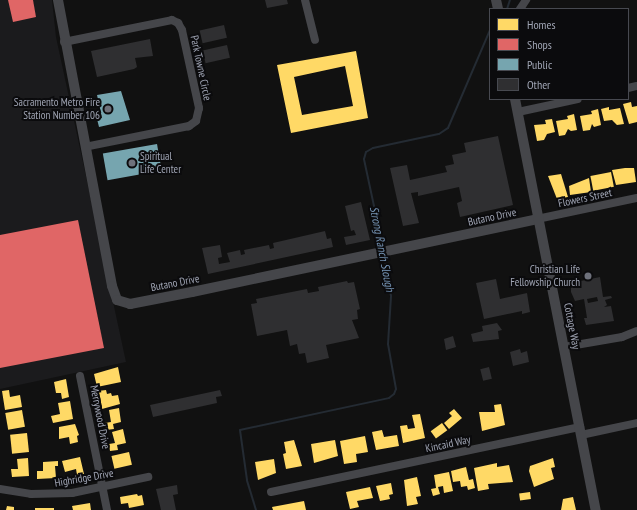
<!DOCTYPE html>
<style>
body{margin:0}
#map{position:relative;width:637px;height:510px;overflow:hidden;background:#111;font-family:"PT Sans Narrow",sans-serif}
div>[style]{position:absolute}
[style*='--x']{left:calc(var(--x)*1px);top:calc(var(--y)*1px);width:calc(var(--w)*1px);rotate:calc(var(--a)*1deg)}
.built>*{inset:0;background:#1b1b1d}
.homes>*{inset:0;background:#ffd966;transform-origin:0 0}
.shops>*{inset:0;background:#e06666}
.public>*{inset:0;background:#76a5af;transform-origin:0 0}
.stream>*{height:2px;margin:-1px;padding:0 1px;transform-origin:1px;border-radius:1px;background:#242b33}
.building>*{inset:0;background:#2f2f31;transform-origin:0 0}
.minor>*{height:8px;margin:-4px;padding:0 4px;transform-origin:4px;border-radius:4px;background:#45464a}
.tertiary>*{height:10px;margin:-5px;padding:0 5px;transform-origin:5px;border-radius:5px;background:#45464a}
.dots>*{width:11px;height:11px;translate:-50% -50%;box-sizing:border-box;border:2px solid #0b0b0d;border-radius:50%}
span{translate:-50% -50%;white-space:nowrap;text-align:center;line-height:1.15;-webkit-text-stroke:4px #0b0b0d;paint-order:stroke}
.street-label{font-size:11px;color:#a0a5b4}
.poi-label{font-size:11px;color:#a0a5b4}
.right{translate:-100% -50%;text-align:right}
.left{translate:0 -50%;text-align:left}
.water-label{font-size:12px;color:#7492b2;font-style:italic}
.legend{position:absolute;left:489px;top:8px;width:140px;height:92px;box-sizing:border-box;background:#0b0b0d;border:1px solid #474950;margin:0;padding:5px 7px;list-style:none;font-size:12px;color:#a0a5b4}
.legend li{display:flex;align-items:center;gap:8px;height:20px}
.legend b{width:20px;border:1px solid #474950}
</style>
<div id="map">
<div class="built">
<div style="clip-path:polygon(0 0,52px 0,56px 37px,126px 362px,0 389px)"></div>
</div>
<div class="homes">
<div style="clip-path:polygon(evenodd,356px 51px,368px 118px,291px 133px,277px 65px,356px 51px,345px 66px,353px 106px,302px 115px,294px 77px,345px 66px)"></div>
<div style="clip-path:polygon(631px 102px,632px 107px,637px 106px,637px 122px,629px 124px,623px 104px)"></div>
<div style="clip-path:polygon(609px 107px,609px 110px,620px 108px,624px 124px,617px 125px,612px 120px,604px 121px,601px 109px)"></div>
<div style="clip-path:polygon(598px 109px,601px 125px,594px 127px,592px 124px,590px 130px,583px 131px,580px 116px,592px 114px,591px 111px)"></div>
<div style="clip-path:polygon(574px 114px,577px 130px,571px 131px,568px 129px,565px 135px,559px 136px,556px 121px,568px 119px,567px 116px)"></div>
<div style="clip-path:polygon(552px 119px,555px 132px,547px 134px,544px 140px,537px 141px,534px 125px,546px 124px,545px 120px)"></div>
<div style="clip-path:polygon(625px 168px,634px 168px,636px 182px,616px 185px,612px 170px)"></div>
<div style="left:611px;top:172px;width:15px;height:21px;rotate:79deg"></div>
<div style="clip-path:polygon(561px 174px,568px 197px,557px 199px,548px 176px)"></div>
<div style="clip-path:polygon(589px 178px,591px 192px,570px 195px,569px 186px)"></div>
<div style="clip-path:polygon(118px 367px,121px 382px,97px 387px,94px 374px)"></div>
<div style="clip-path:polygon(66px 379px,69px 397px,62px 399px,61px 393px,56px 393px,54px 382px)"></div>
<div style="clip-path:polygon(9px 390px,10px 397px,20px 395px,22px 407px,5px 410px,2px 391px)"></div>
<div style="clip-path:polygon(106px 390px,107px 394px,111px 393px,112px 396px,118px 395px,120px 404px,102px 409px,98px 391px)"></div>
<div style="clip-path:polygon(70px 401px,73px 419px,53px 423px,51px 416px,60px 414px,58px 403px)"></div>
<div style="clip-path:polygon(501px 404px,505px 425px,482px 431px,479px 412px,495px 412px,494px 405px)"></div>
<div style="clip-path:polygon(119px 408px,121px 422px,113px 424px,114px 429px,106px 430px,105px 423px,111px 422px,109px 410px)"></div>
<div style="clip-path:polygon(454px 409px,462px 418px,449px 429px,444px 423px,452px 416px,449px 413px)"></div>
<div style="left:22px;top:410px;width:17px;height:17px;rotate:80deg"></div>
<div style="clip-path:polygon(420px 414px,425px 438px,403px 443px,400px 426px,407px 425px,408px 429px,415px 428px,412px 415px)"></div>
<div style="left:442px;top:423px;width:9px;height:14px;rotate:54deg"></div>
<div style="clip-path:polygon(75px 424px,79px 435px,77px 436px,78px 442px,70px 444px,69px 437px,59px 439px,59px 427px)"></div>
<div style="clip-path:polygon(123px 429px,126px 443px,117px 445px,118px 450px,110px 451px,109px 444px,115px 443px,112px 432px)"></div>
<div style="clip-path:polygon(382px 430px,384px 437px,397px 435px,399px 446px,376px 450px,372px 432px)"></div>
<div style="left:27px;top:433px;width:19px;height:17px;rotate:84deg"></div>
<div style="clip-path:polygon(365px 436px,368px 452px,356px 454px,357px 462px,344px 464px,340px 441px)"></div>
<div style="clip-path:polygon(294px 440px,302px 466px,286px 469px,283px 454px,286px 453px,284px 442px)"></div>
<div style="clip-path:polygon(335px 440px,338px 456px,314px 463px,311px 444px)"></div>
<div style="left:129px;top:452px;width:13px;height:18px;rotate:77deg"></div>
<div style="clip-path:polygon(80px 457px,84px 474px,77px 475px,76px 469px,65px 472px,62px 461px)"></div>
<div style="clip-path:polygon(28px 458px,29px 476px,12px 477px,11px 469px,18px 469px,17px 459px)"></div>
<div style="clip-path:polygon(553px 458px,555px 467px,551px 468px,554px 479px,534px 487px,529px 471px,530px 466px)"></div>
<div style="clip-path:polygon(274px 459px,276px 473px,258px 480px,255px 462px)"></div>
<div style="clip-path:polygon(58px 461px,58px 466px,55px 466px,56px 478px,37px 479px,37px 471px,43px 471px,43px 462px)"></div>
<div style="clip-path:polygon(497px 463px,497px 467px,509px 465px,513px 482px,488px 484px,489px 489px,478px 491px,474px 468px)"></div>
<div style="clip-path:polygon(466px 467px,469px 480px,473px 479px,475px 488px,468px 490px,467px 486px,461px 487px,460px 481px,453px 482px,451px 471px)"></div>
<div style="clip-path:polygon(449px 472px,453px 491px,444px 493px,443px 486px,438px 487px,440px 494px,433px 496px,431px 489px,436px 488px,434px 475px)"></div>
<div style="clip-path:polygon(417px 477px,421px 496px,416px 497px,418px 504px,407px 506px,404px 480px)"></div>
<div style="clip-path:polygon(391px 483px,393px 494px,389px 495px,390px 499px,380px 501px,376px 486px)"></div>
<div style="clip-path:polygon(370px 487px,373px 498px,357px 501px,359px 507px,350px 509px,346px 492px)"></div>
<div style="left:530px;top:492px;width:7px;height:11px;rotate:82deg"></div>
<div style="clip-path:polygon(137px 494px,138px 496px,142px 495px,144px 505px,129px 508px,128px 503px,121px 504px,120px 497px)"></div>
<div style="clip-path:polygon(573px 497px,576px 510px,561px 510px,563px 499px)"></div>
<div style="clip-path:polygon(304px 501px,306px 510px,273px 510px,272px 507px)"></div>
<div style="clip-path:polygon(90px 503px,91px 510px,73px 510px,72px 506px)"></div>
<div style="clip-path:polygon(7px 506px,14px 507px,14px 510px,6px 510px)"></div>
<div style="left:35px;top:508px;width:19px;height:2px"></div>
</div>
<div class="shops">
<div style="clip-path:polygon(8px 0,33px 0,36px 17px,13px 22px)"></div>
<div style="clip-path:polygon(78px 220px,104px 348px,0 368px,0 235px)"></div>
</div>
<div class="public">
<div style="clip-path:polygon(121px 91px,130px 120px,99px 127px,97px 119px,102px 118px,97px 95px)"></div>
<div style="left:157px;top:144px;width:27px;height:55px;rotate:80deg"></div>
</div>
<div class="stream">
<div style="--x:507;--y:9;--w:9;--a:-72"></div>
<div style="--x:383;--y:248;--w:91;--a:-102.1"></div>
<div style="--x:364;--y:159;--w:7;--a:-74"></div>
<div style="--x:366;--y:152;--w:8;--a:-30"></div>
<div style="--x:373;--y:148;--w:67;--a:-12"></div>
<div style="--x:439;--y:134;--w:11;--a:-34"></div>
<div style="--x:448;--y:128;--w:107;--a:-66.8"></div>
<div style="--x:256;--y:510;--w:31;--a:-107"></div>
<div style="--x:247;--y:480;--w:50;--a:-98"></div>
<div style="--x:240;--y:430;--w:152;--a:-12.1"></div>
<div style="--x:389;--y:398;--w:6;--a:-39"></div>
<div style="--x:394;--y:394;--w:5;--a:-68"></div>
<div style="--x:396;--y:389;--w:46;--a:-100.1"></div>
<div style="--x:388;--y:344;--w:48;--a:-86.4"></div>
<div style="--x:391;--y:296;--w:43;--a:-99.5"></div>
</div>
<div class="building">
<div style="clip-path:polygon(265px 0,287px 0,288px 4px,267px 8px)"></div>
<div style="left:224px;top:25px;width:13px;height:25px;rotate:77deg"></div>
<div style="clip-path:polygon(150px 39px,153px 56px,135px 58px,137px 67px,134px 69px,97px 77px,91px 51px)"></div>
<div style="left:227px;top:45px;width:13px;height:25px;rotate:77deg"></div>
<div style="clip-path:polygon(498px 136px,513px 205px,460px 217px,457px 203px,462px 201px,459px 187px,418px 196px,418px 192px,411px 193px,419px 223px,403px 226px,390px 168px,407px 165px,410px 180px,447px 172px,445px 166px,454px 164px,452px 155px,466px 152px,464px 143px)"></div>
<div style="clip-path:polygon(361px 202px,370px 240px,346px 245px,344px 237px,356px 235px,354px 230px,351px 231px,345px 206px)"></div>
<div style="clip-path:polygon(325px 231px,327px 239px,331px 238px,333px 247px,208px 274px,202px 248px,220px 245px,222px 257px,218px 258px,219px 264px,230px 262px,227px 253px,240px 250px,241px 255px,245px 254px,244px 250px,269px 245px,270px 249px,274px 248px,273px 243px)"></div>
<div style="clip-path:polygon(evenodd,600px 277px,603px 297px,611px 296px,612px 298px,605px 300px,607px 305px,604px 307px,611px 306px,614px 321px,586px 325px,584px 318px,587px 318px,584px 299px,575px 301px,571px 292px,571px 283px,600px 277px,597px 297px,598px 301px,588px 303px,587px 299px,597px 297px)"></div>
<div style="clip-path:polygon(496px 279px,500px 299px,527px 293px,530px 312px,522px 314px,522px 311px,484px 319px,476px 283px)"></div>
<div style="clip-path:polygon(347px 281px,348px 283px,354px 282px,360px 309px,357px 310px,358px 319px,352px 320px,359px 338px,326px 345px,329px 358px,307px 363px,305px 353px,299px 354px,297px 344px,290px 346px,287px 330px,257px 336px,251px 304px,257px 303px,256px 299px,307px 289px,308px 293px,319px 291px,318px 287px)"></div>
<div style="clip-path:polygon(497px 323px,502px 330px,498px 331px,499px 339px,473px 342px,471px 334px,483px 331px,482px 326px)"></div>
<div style="clip-path:polygon(453px 336px,456px 347px,446px 350px,444px 339px)"></div>
<div style="clip-path:polygon(520px 349px,521px 353px,527px 351px,529px 362px,513px 366px,510px 352px)"></div>
<div style="left:489px;top:367px;width:12px;height:9px;rotate:76deg"></div>
<div style="clip-path:polygon(220px 390px,222px 396px,216px 397px,217px 403px,153px 417px,150px 405px)"></div>
<div style="clip-path:polygon(177px 485px,178px 494px,173px 495px,176px 510px,161px 510px,156px 489px)"></div>
</div>
<div class="minor">
<div style="--x:305;--y:0;--w:41;--a:76"></div>
<div style="--x:520;--y:9;--w:11;--a:-56"></div>
<div style="--x:64;--y:42;--w:110;--a:-11.5"></div>
<div style="--x:172;--y:20;--w:7;--a:27"></div>
<div style="--x:178;--y:23;--w:8;--a:60"></div>
<div style="--x:182;--y:30;--w:80;--a:77.7"></div>
<div style="--x:199;--y:108;--w:13;--a:103"></div>
<div style="--x:196;--y:121;--w:9;--a:144"></div>
<div style="--x:189;--y:126;--w:106;--a:168.6"></div>
<div style="--x:628;--y:88;--w:9;--a:-13"></div>
<div style="--x:518;--y:112;--w:61;--a:-12.2"></div>
<div style="--x:537;--y:219;--w:102;--a:-11.9"></div>
<div style="--x:564;--y:347;--w:59;--a:-9.8"></div>
<div style="--x:622;--y:337;--w:16;--a:-22"></div>
<div style="--x:80;--y:376;--w:137;--a:78.6"></div>
<div style="--x:581;--y:435;--w:57;--a:-12.1"></div>
<div style="--x:0;--y:489;--w:31;--a:9"></div>
<div style="--x:31;--y:494;--w:41;--a:-1.4"></div>
<div style="--x:72;--y:493;--w:78;--a:-11.9"></div>
<div style="--x:271;--y:492;--w:316;--a:-11.9"></div>
</div>
<div class="tertiary">
<div style="--x:58;--y:0;--w:291;--a:79.3"></div>
<div style="--x:112;--y:286;--w:15;--a:70"></div>
<div style="--x:117;--y:300;--w:14;--a:17"></div>
<div style="--x:130;--y:304;--w:63;--a:-11"></div>
<div style="--x:192;--y:292;--w:353;--a:-11.9"></div>
<div style="--x:496;--y:0;--w:9;--a:77"></div>
<div style="--x:515;--y:99;--w:419;--a:78.9"></div>
</div>
<div class="dots">
<div style="left:108px;top:109px;background:#6e717b"></div>
<div style="left:132px;top:163px;background:#6e717b"></div>
<div style="left:588px;top:276px;background:#6e717b"></div>
</div>
<div class="street-label">
<span style="left:201px;top:68px;rotate:78deg">Park Towne Circle</span>
<span style="left:585px;top:198px;rotate:-12deg">Flowers Street</span>
<span style="left:492px;top:217px;rotate:-12deg">Butano Drive</span>
<span style="left:175px;top:283px;rotate:-11deg">Butano Drive</span>
<span style="left:572px;top:326px;rotate:79deg">Cottage Way</span>
<span style="left:100px;top:417px;rotate:79deg">Merrywood Drive</span>
<span style="left:448px;top:444px;rotate:-12deg">Kincaid Way</span>
<span style="left:84px;top:478px;rotate:-10deg">Highridge Drive</span>
</div>
<div class="poi-label">
<span class="right" style="left:100px;top:109px">Sacramento Metro Fire<br>Station Number 106</span>
<span class="left" style="left:140px;top:163px">Spiritual<br>Life Center</span>
<span class="right" style="left:580px;top:276px">Christian Life<br>Fellowship Church</span>
</div>
<div class="water-label">
<span style="left:382px;top:249px;rotate:79deg">Strong Ranch Slough</span>
</div>
<ul class="legend">
<li><b style="height:11px;background:#ffd966"></b>Homes</li>
<li><b style="height:11px;background:#e06666"></b>Shops</li>
<li><b style="height:11px;background:#76a5af"></b>Public</li>
<li><b style="height:11px;background:#2f2f31"></b>Other</li>
</ul>
</div>
